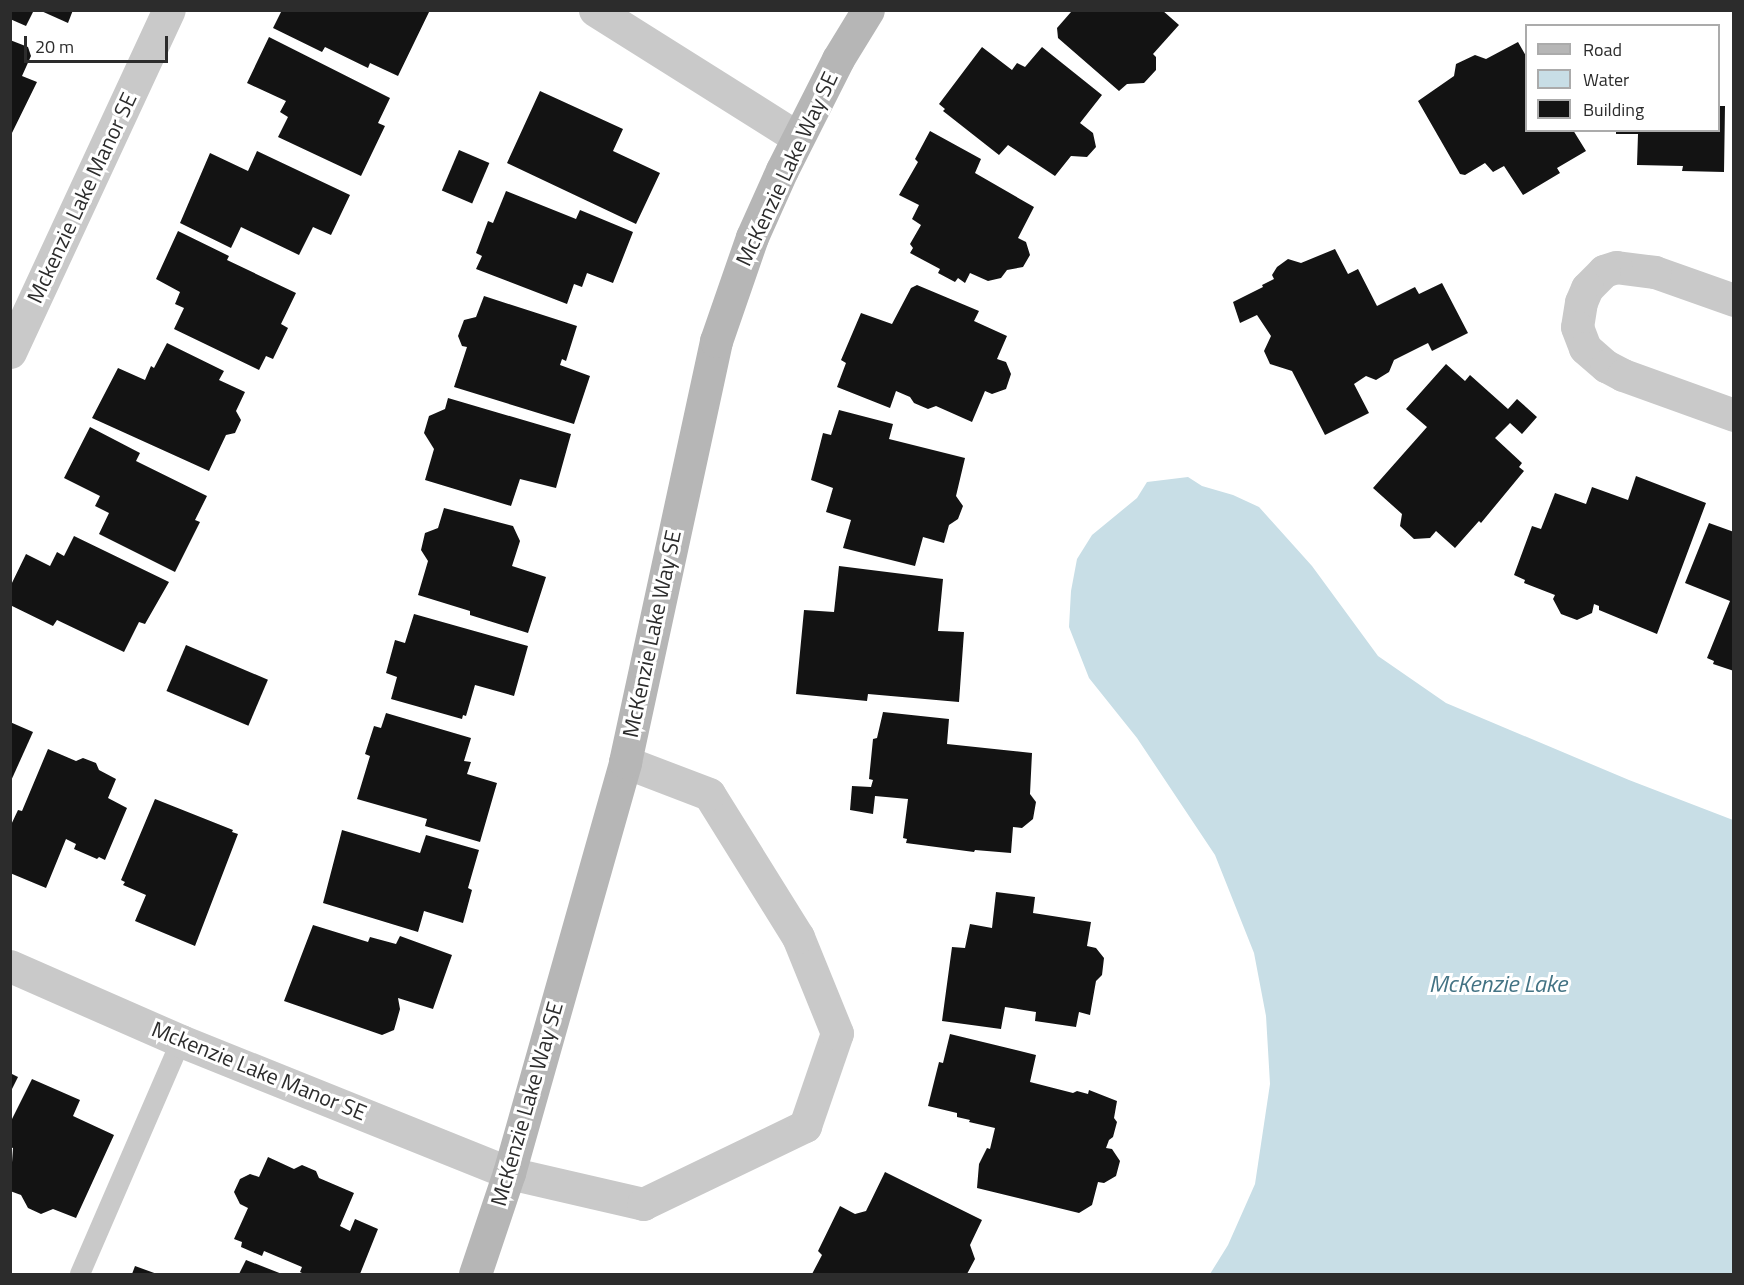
<!DOCTYPE html>
<style>
body{margin:0}
#map{position:relative;width:1744px;height:1285px;overflow:hidden;background:#fff;font-family:"Titillium Web",sans-serif}
div>[style]{position:absolute}
[style*='--x']{left:calc(var(--x)*1px);top:calc(var(--y)*1px);width:calc(var(--w)*1px);rotate:calc(var(--a)*1deg)}
.water>*{inset:0;background:#c8dee6}
.building>*{inset:0;background:#131313;transform-origin:0 0}
.lane>*{height:20px;margin:-10px;padding:0 10px;transform-origin:10px;border-radius:10px;background:#c9c9c9}
.street>*{height:33px;margin:-16.5px;padding:0 16.5px;transform-origin:16.5px;border-radius:16.5px;background:#c9c9c9}
.secondary>*{height:33px;margin:-16.5px;padding:0 16.5px;transform-origin:16.5px;border-radius:16.5px;background:#b6b6b6}
span{translate:-50% -50%;white-space:nowrap;text-align:center;line-height:1.15;-webkit-text-stroke:6px #fff;paint-order:stroke}
.street-label{font-size:22px;color:#2c2c2c}
.water-label{font-size:24px;color:#437384;font-style:italic}
.frame{position:absolute;inset:0;border:12px solid #2c2c2c;pointer-events:none}
.legend{position:absolute;left:1525px;top:24px;width:195px;height:108px;box-sizing:border-box;background:#fff;border:2px solid #ababab;margin:0;padding:8px 10px;list-style:none;font-size:18px;color:#2c2c2c}
.legend li{display:flex;align-items:center;gap:12px;height:30px}
.legend b{width:30px;border:2px solid #ababab}
.scale{position:absolute;left:24px;top:36px;width:144px;height:27px;box-sizing:border-box;border:3px solid #2c2c2c;border-top:0;padding-left:8px;font-size:18px;line-height:21px;white-space:nowrap;color:#2c2c2c;-webkit-text-stroke:4px #fff;paint-order:stroke}
</style>
<div id="map">
<div class="water">
<div style="clip-path:polygon(1188px 477px,1202px 486px,1233px 495px,1259px 507px,1312px 566px,1378px 656px,1446px 703px,1629px 780px,1733px 820px,1733px 1274px,1210px 1274px,1228px 1245px,1255px 1184px,1270px 1084px,1266px 1016px,1254px 953px,1215px 855px,1137px 738px,1089px 678px,1069px 627px,1071px 591px,1077px 559px,1092px 535px,1137px 498px,1147px 482px)"></div>
</div>
<div class="building">
<div style="clip-path:polygon(10px 10px,34px 10px,26px 26px,10px 19px)"></div>
<div style="clip-path:polygon(39px 10px,73px 10px,68px 23px)"></div>
<div style="clip-path:polygon(282px 10px,430px 10px,398px 76px,370px 63px,368px 68px,325px 47px,322px 52px,273px 28px)"></div>
<div style="clip-path:polygon(1069px 10px,1162px 10px,1179px 25px,1153px 54px,1156px 57px,1156px 70px,1144px 83px,1127px 84px,1119px 91px,1058px 38px,1057px 28px,1071px 12px)"></div>
<div style="clip-path:polygon(269px 37px,390px 98px,378px 123px,385px 126px,361px 176px,278px 137px,288px 117px,280px 112px,286px 101px,247px 83px)"></div>
<div style="clip-path:polygon(10px 40px,28px 47px,31px 56px,22px 76px,37px 82px,10px 137px)"></div>
<div style="clip-path:polygon(1518px 42px,1526px 56px,1526px 130px,1573px 130px,1586px 151px,1557px 168px,1560px 173px,1523px 195px,1504px 166px,1493px 172px,1485px 163px,1465px 175px,1460px 174px,1418px 101px,1454px 76px,1456px 64px,1475px 55px,1486px 59px)"></div>
<div style="clip-path:polygon(982px 47px,1012px 70px,1017px 63px,1025px 67px,1042px 47px,1102px 95px,1080px 123px,1093px 133px,1096px 147px,1087px 157px,1071px 156px,1055px 176px,1008px 145px,999px 155px,943px 111px,945px 109px,939px 104px)"></div>
<div style="clip-path:polygon(540px 91px,623px 129px,613px 151px,660px 173px,636px 224px,507px 163px)"></div>
<div style="clip-path:polygon(1718px 106px,1725px 106px,1724px 172px,1682px 171px,1683px 166px,1637px 165px,1638px 134px,1616px 134px,1616px 130px,1718px 130px)"></div>
<div style="clip-path:polygon(930px 131px,981px 159px,975px 173px,1034px 207px,1018px 238px,1026px 242px,1030px 255px,1023px 267px,1007px 270px,1001px 278px,988px 281px,970px 273px,965px 283px,958px 278px,955px 282px,938px 273px,940px 269px,910px 253px,913px 248px,910px 244px,921px 225px,912px 219px,919px 205px,899px 195px,918px 162px,915px 159px)"></div>
<div style="left:459px;top:150px;width:33px;height:44px;rotate:23deg"></div>
<div style="clip-path:polygon(257px 151px,350px 195px,331px 235px,313px 227px,299px 255px,241px 227px,231px 248px,180px 223px,210px 153px,248px 171px)"></div>
<div style="clip-path:polygon(506px 191px,576px 219px,580px 210px,633px 232px,613px 283px,587px 273px,582px 287px,574px 284px,567px 304px,476px 269px,482px 256px,476px 253px,488px 221px,493px 223px)"></div>
<div style="clip-path:polygon(178px 231px,229px 256px,227px 260px,296px 293px,281px 324px,288px 328px,273px 359px,266px 356px,259px 370px,174px 329px,184px 308px,175px 304px,180px 292px,156px 279px)"></div>
<div style="clip-path:polygon(1335px 249px,1348px 274px,1358px 269px,1377px 306px,1415px 287px,1419px 294px,1442px 283px,1468px 333px,1432px 351px,1428px 343px,1394px 360px,1389px 372px,1376px 380px,1366px 376px,1354px 384px,1369px 413px,1325px 435px,1292px 371px,1270px 364px,1264px 351px,1271px 336px,1257px 315px,1240px 323px,1233px 302px,1263px 287px,1262px 285px,1274px 279px,1272px 275px,1277px 267px,1288px 259px,1301px 263px)"></div>
<div style="clip-path:polygon(917px 285px,979px 311px,974px 321px,1007px 336px,997px 359px,1006px 362px,1011px 374px,1006px 389px,992px 394px,985px 391px,972px 422px,936px 406px,928px 409px,914px 403px,910px 397px,896px 391px,890px 408px,837px 387px,846px 363px,841px 360px,861px 313px,892px 324px,911px 288px)"></div>
<div style="clip-path:polygon(484px 296px,577px 326px,566px 361px,562px 359px,560px 365px,590px 376px,574px 424px,454px 387px,467px 347px,462px 346px,458px 336px,464px 320px,476px 317px)"></div>
<div style="clip-path:polygon(167px 343px,224px 371px,219px 380px,245px 392px,236px 411px,241px 420px,235px 433px,226px 435px,209px 471px,92px 418px,118px 368px,145px 380px,151px 366px,154px 368px)"></div>
<div style="clip-path:polygon(1446px 364px,1465px 381px,1470px 375px,1508px 409px,1517px 399px,1537px 417px,1522px 434px,1510px 423px,1495px 438px,1522px 463px,1519px 467px,1524px 471px,1481px 523px,1479px 521px,1455px 548px,1436px 531px,1430px 538px,1414px 539px,1400px 526px,1402px 514px,1373px 488px,1427px 427px,1406px 409px)"></div>
<div style="clip-path:polygon(448px 398px,571px 434px,556px 488px,520px 479px,511px 506px,425px 480px,434px 449px,424px 433px,429px 416px,445px 409px)"></div>
<div style="clip-path:polygon(839px 410px,893px 424px,889px 439px,965px 458px,956px 496px,963px 506px,958px 519px,949px 525px,944px 543px,923px 537px,915px 566px,843px 548px,851px 520px,826px 512px,833px 488px,811px 480px,823px 433px,831px 435px)"></div>
<div style="clip-path:polygon(90px 427px,140px 453px,136px 461px,207px 496px,195px 520px,200px 522px,175px 572px,99px 534px,109px 513px,95px 506px,100px 496px,64px 478px)"></div>
<div style="clip-path:polygon(1636px 476px,1706px 503px,1657px 634px,1599px 610px,1599px 606px,1594px 604px,1592px 613px,1577px 620px,1561px 614px,1553px 599px,1555px 595px,1524px 583px,1525px 580px,1514px 575px,1532px 526px,1541px 529px,1555px 493px,1586px 504px,1592px 487px,1628px 500px)"></div>
<div style="clip-path:polygon(444px 508px,513px 526px,520px 541px,512px 566px,546px 577px,528px 633px,470px 615px,470px 611px,418px 595px,428px 561px,421px 550px,425px 533px,438px 528px)"></div>
<div style="clip-path:polygon(1709px 523px,1734px 532px,1734px 671px,1713px 664px,1714px 661px,1707px 658px,1730px 601px,1685px 583px)"></div>
<div style="clip-path:polygon(74px 536px,169px 582px,145px 624px,139px 622px,124px 652px,57px 620px,53px 626px,10px 605px,10px 587px,26px 554px,50px 566px,57px 552px,64px 556px)"></div>
<div style="clip-path:polygon(839px 566px,943px 579px,938px 631px,964px 632px,959px 702px,868px 694px,867px 701px,796px 694px,804px 610px,834px 612px)"></div>
<div style="clip-path:polygon(414px 614px,528px 646px,514px 696px,475px 685px,466px 716px,463px 715px,462px 719px,391px 699px,397px 677px,386px 673px,395px 640px,405px 643px)"></div>
<div style="left:186px;top:645px;width:89px;height:50px;rotate:23deg"></div>
<div style="clip-path:polygon(883px 712px,949px 719px,947px 744px,1032px 753px,1030px 794px,1036px 802px,1033px 819px,1022px 828px,1013px 827px,1011px 853px,975px 850px,974px 852px,906px 843px,907px 839px,903px 838px,908px 799px,875px 796px,873px 814px,850px 810px,852px 786px,871px 787px,873px 780px,869px 779px,873px 739px,877px 738px)"></div>
<div style="clip-path:polygon(386px 713px,471px 738px,464px 761px,471px 762px,467px 774px,497px 783px,480px 842px,425px 826px,427px 819px,357px 799px,370px 756px,365px 754px,374px 726px,381px 728px)"></div>
<div style="clip-path:polygon(10px 722px,33px 732px,10px 783px)"></div>
<div style="clip-path:polygon(48px 749px,76px 761px,83px 758px,96px 763px,99px 770px,116px 779px,108px 798px,127px 808px,105px 860px,99px 857px,97px 859px,74px 849px,76px 844px,66px 839px,46px 888px,10px 873px,10px 827px,18px 810px,22px 811px)"></div>
<div style="clip-path:polygon(155px 799px,233px 830px,232px 832px,238px 834px,195px 946px,135px 921px,146px 895px,123px 885px,125px 882px,121px 880px)"></div>
<div style="clip-path:polygon(342px 830px,420px 853px,426px 835px,479px 850px,468px 888px,472px 890px,463px 923px,424px 911px,418px 932px,323px 903px)"></div>
<div style="clip-path:polygon(996px 892px,1035px 897px,1033px 913px,1091px 922px,1087px 946px,1096px 948px,1104px 958px,1102px 975px,1096px 981px,1090px 1015px,1079px 1012px,1076px 1027px,1035px 1021px,1036px 1012px,1005px 1007px,1001px 1029px,942px 1021px,952px 947px,965px 948px,970px 924px,992px 928px)"></div>
<div style="clip-path:polygon(313px 925px,368px 942px,370px 937px,396px 944px,400px 936px,452px 955px,433px 1009px,398px 998px,400px 1009px,394px 1030px,382px 1035px,284px 1001px)"></div>
<div style="clip-path:polygon(950px 1034px,1036px 1055px,1030px 1082px,1073px 1093px,1077px 1091px,1088px 1094px,1089px 1090px,1117px 1101px,1114px 1118px,1117px 1122px,1113px 1137px,1109px 1140px,1106px 1148px,1112px 1149px,1120px 1161px,1116px 1176px,1104px 1183px,1098px 1182px,1092px 1205px,1079px 1213px,977px 1188px,979px 1164px,987px 1148px,990px 1149px,995px 1128px,969px 1122px,970px 1120px,957px 1117px,957px 1113px,928px 1106px,939px 1062px,943px 1063px)"></div>
<div style="clip-path:polygon(10px 1073px,18px 1077px,10px 1093px)"></div>
<div style="clip-path:polygon(32px 1079px,80px 1100px,73px 1116px,114px 1135px,76px 1218px,53px 1209px,41px 1214px,28px 1208px,21px 1195px,10px 1191px,13px 1148px,10px 1147px,10px 1123px)"></div>
<div style="clip-path:polygon(268px 1157px,294px 1169px,302px 1165px,316px 1171px,319px 1178px,354px 1193px,340px 1226px,350px 1231px,355px 1219px,378px 1229px,360px 1274px,304px 1274px,300px 1272px,302px 1267px,264px 1251px,262px 1256px,241px 1247px,242px 1242px,234px 1239px,248px 1208px,240px 1204px,234px 1192px,240px 1179px,250px 1174px,259px 1177px)"></div>
<div style="clip-path:polygon(885px 1172px,982px 1220px,970px 1245px,975px 1259px,967px 1274px,812px 1274px,822px 1255px,818px 1251px,840px 1206px,855px 1214px,866px 1211px)"></div>
<div style="clip-path:polygon(246px 1260px,282px 1274px,239px 1274px)"></div>
<div style="clip-path:polygon(135px 1266px,157px 1274px,132px 1274px)"></div>
</div>
<div class="lane">
<div style="--x:80;--y:1274;--w:254;--a:-66.6"></div>
</div>
<div class="street">
<div style="--x:595;--y:10;--w:239;--a:32.2"></div>
<div style="--x:1734;--y:300;--w:84;--a:-160.5"></div>
<div style="--x:1655;--y:272;--w:39;--a:-173"></div>
<div style="--x:1616;--y:267;--w:13;--a:162"></div>
<div style="--x:1604;--y:271;--w:24;--a:135"></div>
<div style="--x:1587;--y:288;--w:15;--a:113"></div>
<div style="--x:1581;--y:302;--w:25;--a:99"></div>
<div style="--x:1577;--y:327;--w:22;--a:69"></div>
<div style="--x:1585;--y:348;--w:28;--a:41"></div>
<div style="--x:1606;--y:366;--w:19;--a:28"></div>
<div style="--x:1623;--y:375;--w:118;--a:19.8"></div>
<div style="--x:10;--y:352;--w:377;--a:-65.1"></div>
<div style="--x:10;--y:966;--w:187;--a:23.7"></div>
<div style="--x:181;--y:1041;--w:354;--a:21.9"></div>
<div style="--x:509;--y:1173;--w:138;--a:13"></div>
<div style="--x:643;--y:1204;--w:180;--a:-25.7"></div>
<div style="--x:805;--y:1126;--w:98;--a:-71"></div>
<div style="--x:837;--y:1033;--w:104;--a:-112.1"></div>
<div style="--x:798;--y:937;--w:168;--a:-121.9"></div>
<div style="--x:709;--y:794;--w:90;--a:-159.1"></div>
</div>
<div class="secondary">
<div style="--x:475;--y:1274;--w:107;--a:-71.4"></div>
<div style="--x:509;--y:1173;--w:427;--a:-74.2"></div>
<div style="--x:625;--y:762;--w:431;--a:-77.8"></div>
<div style="--x:716;--y:341;--w:110;--a:-70.9"></div>
<div style="--x:752;--y:237;--w:73;--a:-65.9"></div>
<div style="--x:782;--y:170;--w:124;--a:-63.2"></div>
<div style="--x:838;--y:59;--w:57;--a:-58.5"></div>
</div>
<div class="street-label">
<span style="left:787px;top:169px;rotate:-65deg">McKenzie Lake Way SE</span>
<span style="left:82px;top:198px;rotate:-65deg">Mckenzie Lake Manor SE</span>
<span style="left:652px;top:634px;rotate:-78deg">McKenzie Lake Way SE</span>
<span style="left:259px;top:1071px;rotate:22deg">Mckenzie Lake Manor SE</span>
<span style="left:527px;top:1104px;rotate:-74deg">McKenzie Lake Way SE</span>
</div>
<div class="water-label">
<span style="left:1498px;top:984px">McKenzie Lake</span>
</div>
<div class="frame"></div>
<ul class="legend">
<li><b style="height:8px;background:#b6b6b6"></b>Road</li>
<li><b style="height:16px;background:#c8dee6"></b>Water</li>
<li><b style="height:16px;background:#131313"></b>Building</li>
</ul>
<div class="scale">20 m</div>
</div>
